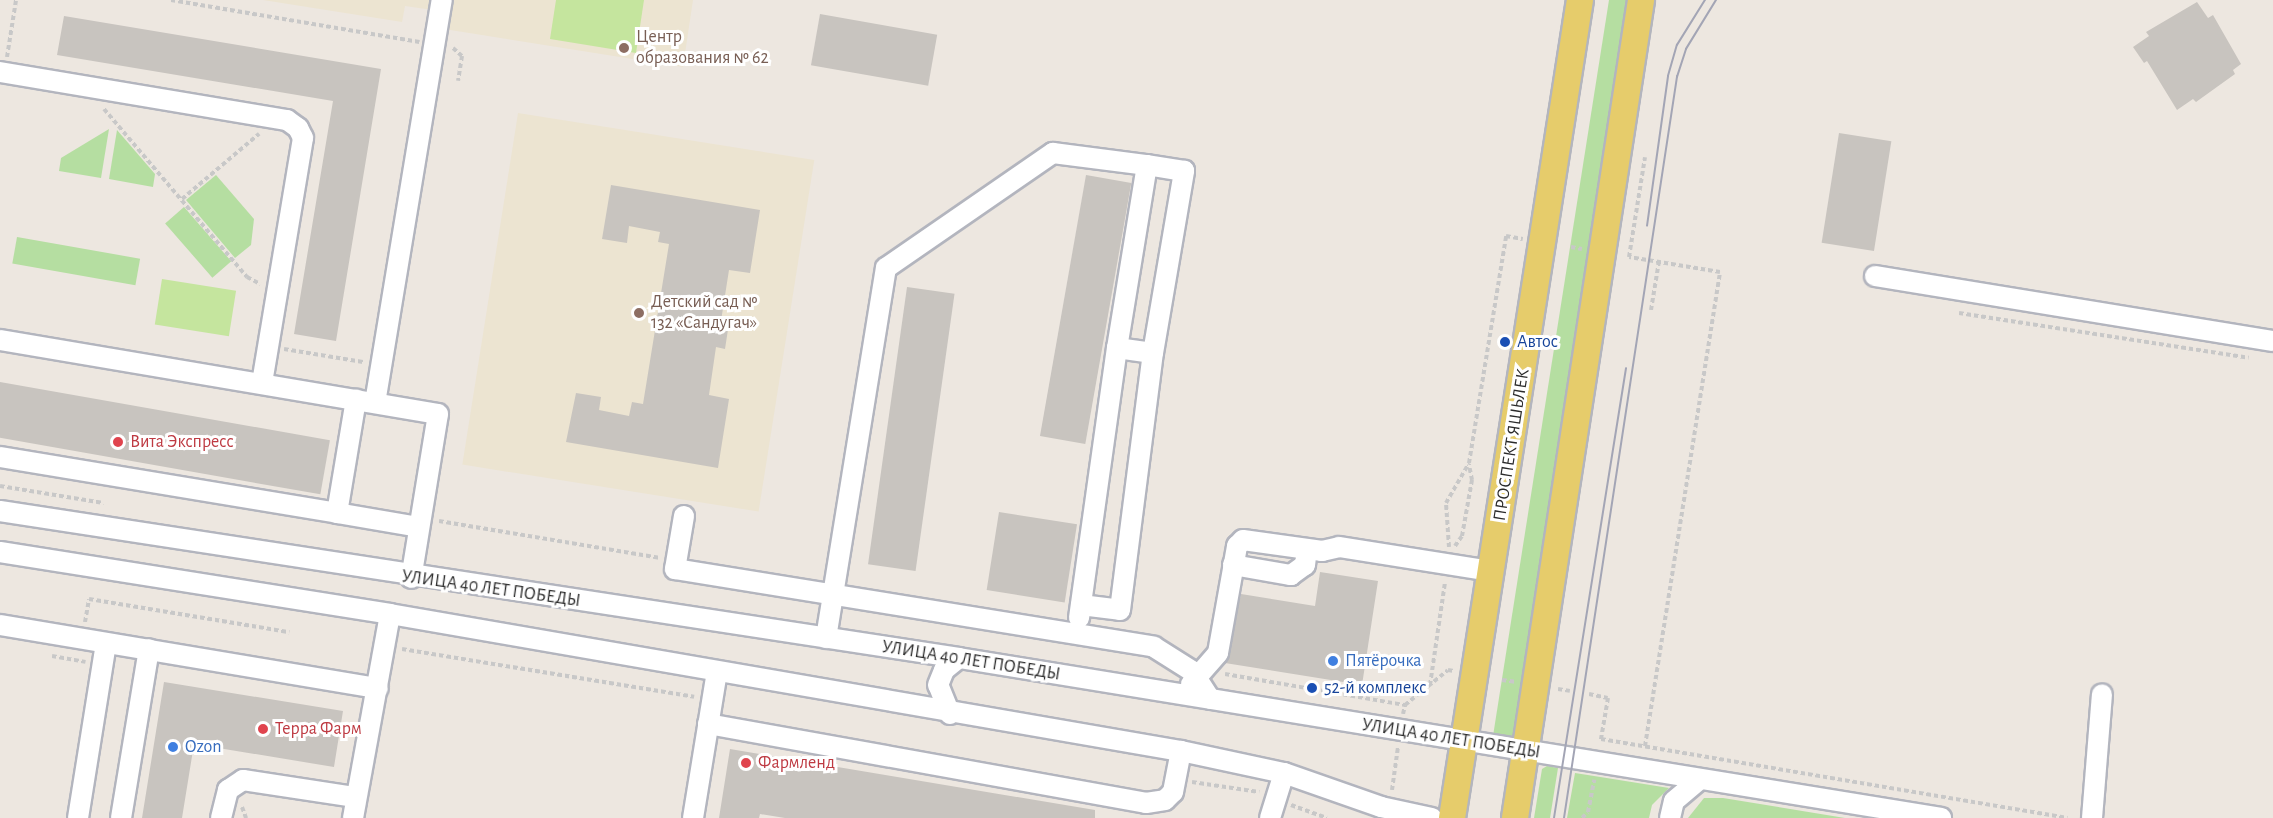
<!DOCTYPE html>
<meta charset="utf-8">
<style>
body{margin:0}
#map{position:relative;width:2273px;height:818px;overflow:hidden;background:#ede7e0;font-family:"Alegreya Sans",sans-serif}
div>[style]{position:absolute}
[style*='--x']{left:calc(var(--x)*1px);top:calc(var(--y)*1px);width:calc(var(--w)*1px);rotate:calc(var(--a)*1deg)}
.education>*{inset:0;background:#ece4d1;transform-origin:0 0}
.green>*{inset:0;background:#b5dea1;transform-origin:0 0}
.pitch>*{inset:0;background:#c5e59e;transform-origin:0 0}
.building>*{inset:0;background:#c8c4bf;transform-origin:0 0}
.path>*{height:4px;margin-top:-2px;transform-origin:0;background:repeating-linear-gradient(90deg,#c8c8c8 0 4.5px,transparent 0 7.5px)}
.roads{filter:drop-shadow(2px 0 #b3b5be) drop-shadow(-2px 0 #b3b5be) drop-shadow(0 2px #b3b5be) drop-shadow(0 -2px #b3b5be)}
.minor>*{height:20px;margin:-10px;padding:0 10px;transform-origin:10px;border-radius:10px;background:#fff}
.major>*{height:26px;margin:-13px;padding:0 13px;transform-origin:13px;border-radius:13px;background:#e6cc6b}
.tram>*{height:1.5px;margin:-0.75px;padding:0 0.75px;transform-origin:0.75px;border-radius:0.75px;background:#a3a5b5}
.dots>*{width:16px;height:16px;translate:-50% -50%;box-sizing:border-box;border:3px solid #fff;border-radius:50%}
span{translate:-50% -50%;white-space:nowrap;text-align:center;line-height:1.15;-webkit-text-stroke:6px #fff;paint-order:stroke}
.education-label{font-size:18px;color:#785e54}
.left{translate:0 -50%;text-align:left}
.transit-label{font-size:18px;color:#164399}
.health-label{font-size:18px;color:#be3a42}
.street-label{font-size:18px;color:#2c2c2c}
.shop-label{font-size:18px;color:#366cbe}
</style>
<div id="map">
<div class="education">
<div style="clip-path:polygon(263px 0,693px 0,683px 67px,444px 29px,440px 11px,405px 6px,402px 22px)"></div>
<div style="left:518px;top:113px;width:300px;height:356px;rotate:9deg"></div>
</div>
<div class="green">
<div style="clip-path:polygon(1609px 0,1628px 0,1517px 740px,1493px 736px)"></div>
<div style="clip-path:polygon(109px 129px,101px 178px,59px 171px,61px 158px)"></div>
<div style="clip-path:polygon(117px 130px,155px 174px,153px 187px,109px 179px)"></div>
<div style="clip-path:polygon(216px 175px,254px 219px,251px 245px,235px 258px,186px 200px)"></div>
<div style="left:184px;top:207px;width:72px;height:25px;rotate:49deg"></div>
<div style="left:17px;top:237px;width:125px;height:27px;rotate:10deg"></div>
<div style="clip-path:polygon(1547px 766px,1558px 768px,1550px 818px,1534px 818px,1542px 769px)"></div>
<div style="clip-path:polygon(1575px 773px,1594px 776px,1669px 788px,1652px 805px,1649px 818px,1567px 818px)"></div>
<div style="clip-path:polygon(1704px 798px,1723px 798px,1845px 818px,1688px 818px)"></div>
</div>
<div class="pitch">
<div style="clip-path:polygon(556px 0,644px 0,636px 53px,550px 39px)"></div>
<div style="left:162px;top:279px;width:75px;height:46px;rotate:9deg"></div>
</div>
<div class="building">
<div style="clip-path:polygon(2197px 2px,2208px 18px,2213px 15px,2241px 64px,2233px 70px,2235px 74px,2196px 102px,2193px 99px,2177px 110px,2147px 61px,2144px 63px,2133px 47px,2149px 36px,2146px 32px)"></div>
<div style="left:820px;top:14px;width:119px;height:52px;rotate:10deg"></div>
<div style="clip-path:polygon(64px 16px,381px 69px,336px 341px,294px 334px,333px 101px,57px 55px)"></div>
<div style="left:1839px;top:133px;width:53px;height:111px;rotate:9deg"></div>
<div style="left:1086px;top:175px;width:46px;height:265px;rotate:10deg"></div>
<div style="clip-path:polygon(611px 185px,760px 210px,750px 273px,729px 270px,721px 321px,729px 323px,725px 349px,716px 347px,709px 395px,729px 399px,718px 468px,566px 442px,576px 393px,601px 397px,599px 410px,629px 416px,632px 402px,643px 404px,669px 244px,658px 242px,660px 232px,629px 226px,627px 243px,602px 239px)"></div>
<div style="left:907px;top:287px;width:48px;height:280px;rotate:8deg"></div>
<div style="left:0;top:382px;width:335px;height:55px;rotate:10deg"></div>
<div style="left:999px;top:512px;width:79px;height:79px;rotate:9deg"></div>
<div style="clip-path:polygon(1320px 572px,1378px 581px,1362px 685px,1225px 663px,1241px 594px,1315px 606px)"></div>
<div style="clip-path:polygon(164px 682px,343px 711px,334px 767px,194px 744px,182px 818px,142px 818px)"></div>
<div style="clip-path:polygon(730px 749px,1095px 810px,1095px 818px,785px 818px,760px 814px,759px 818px,719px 818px)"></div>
</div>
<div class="path">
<div style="--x:171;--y:0;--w:252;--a:9.6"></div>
<div style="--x:453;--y:48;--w:12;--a:42"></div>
<div style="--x:462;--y:56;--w:25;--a:99"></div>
<div style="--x:7;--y:57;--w:58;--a:-81"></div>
<div style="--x:104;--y:109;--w:221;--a:49.6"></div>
<div style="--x:247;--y:277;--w:15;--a:28"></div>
<div style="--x:182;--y:199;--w:101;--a:-40.2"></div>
<div style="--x:1571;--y:247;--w:11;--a:10"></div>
<div style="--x:1651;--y:310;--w:50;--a:-80.7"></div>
<div style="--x:1959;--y:313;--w:293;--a:8.8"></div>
<div style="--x:284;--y:349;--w:80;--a:9.3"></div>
<div style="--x:0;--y:486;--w:105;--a:9.3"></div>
<div style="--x:439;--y:521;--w:223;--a:9.5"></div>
<div style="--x:1455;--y:546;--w:12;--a:-55"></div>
<div style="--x:1462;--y:536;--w:57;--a:-79.9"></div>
<div style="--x:1472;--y:480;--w:16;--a:-101"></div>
<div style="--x:1449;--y:547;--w:44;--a:-93.9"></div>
<div style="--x:1446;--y:503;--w:46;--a:-60.1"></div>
<div style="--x:1469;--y:463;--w:230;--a:-80.7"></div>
<div style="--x:1506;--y:236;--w:17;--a:10"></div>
<div style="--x:85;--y:622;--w:23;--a:-80"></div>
<div style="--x:89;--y:599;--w:203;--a:9.4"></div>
<div style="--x:402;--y:649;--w:296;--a:9.3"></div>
<div style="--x:52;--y:656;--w:34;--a:10"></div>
<div style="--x:1225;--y:674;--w:183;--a:9.8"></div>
<div style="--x:1502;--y:680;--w:15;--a:8"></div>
<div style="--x:1430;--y:685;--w:104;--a:-81.7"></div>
<div style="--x:1558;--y:689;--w:12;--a:9"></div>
<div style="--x:1589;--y:694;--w:19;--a:12"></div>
<div style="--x:1608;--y:698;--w:42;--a:99.7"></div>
<div style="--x:1601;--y:739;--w:473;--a:9.6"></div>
<div style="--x:1403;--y:714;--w:9;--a:-77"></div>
<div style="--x:1405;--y:705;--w:55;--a:-39.1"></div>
<div style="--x:1448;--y:670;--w:6;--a:9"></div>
<div style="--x:1645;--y:746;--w:480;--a:-81"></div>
<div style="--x:1720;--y:272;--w:92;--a:-170.6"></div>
<div style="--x:1629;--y:257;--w:101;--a:-80.9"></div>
<div style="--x:1192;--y:782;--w:68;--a:8.5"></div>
<div style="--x:1392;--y:790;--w:43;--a:-82.1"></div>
<div style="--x:1291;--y:805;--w:38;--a:20"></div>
<div style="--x:242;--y:807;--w:12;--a:70"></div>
<div style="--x:1582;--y:818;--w:8;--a:-45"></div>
<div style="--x:1588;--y:812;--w:33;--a:-79"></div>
</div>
<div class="roads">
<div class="minor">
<div style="--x:0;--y:72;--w:291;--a:9.5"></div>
<div style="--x:287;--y:120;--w:14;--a:36"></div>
<div style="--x:298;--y:128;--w:11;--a:63"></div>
<div style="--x:303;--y:138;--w:249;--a:99.5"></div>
<div style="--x:1875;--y:276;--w:403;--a:9.3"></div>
<div style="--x:0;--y:340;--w:444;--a:9.6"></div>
<div style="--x:438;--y:414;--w:166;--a:99.3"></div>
<div style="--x:375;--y:403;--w:409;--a:-80.6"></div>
<div style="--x:0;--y:457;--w:342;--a:9.4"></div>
<div style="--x:337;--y:513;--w:115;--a:-80.5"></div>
<div style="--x:0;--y:511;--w:970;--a:8.71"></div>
<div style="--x:959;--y:658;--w:995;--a:9.25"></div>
<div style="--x:337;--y:513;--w:83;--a:9.7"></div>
<div style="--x:684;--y:516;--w:54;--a:99.6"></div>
<div style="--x:675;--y:569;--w:485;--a:9.2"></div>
<div style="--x:1154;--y:647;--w:45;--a:32.3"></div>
<div style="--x:1192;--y:671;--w:33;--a:57"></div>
<div style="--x:0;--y:552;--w:395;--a:9"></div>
<div style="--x:390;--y:614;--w:803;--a:9.83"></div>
<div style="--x:1181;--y:751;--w:105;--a:12.1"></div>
<div style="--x:1284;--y:773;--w:103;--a:19.3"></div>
<div style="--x:1381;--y:807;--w:52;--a:12.2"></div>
<div style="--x:1233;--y:565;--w:59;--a:9.8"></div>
<div style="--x:1291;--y:575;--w:17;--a:-36"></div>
<div style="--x:1305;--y:565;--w:16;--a:-83"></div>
<div style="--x:1081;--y:605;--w:39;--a:7"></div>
<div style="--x:1120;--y:610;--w:259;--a:-82.7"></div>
<div style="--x:1079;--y:618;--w:273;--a:-82"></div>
<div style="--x:0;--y:625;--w:383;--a:9.5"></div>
<div style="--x:826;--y:638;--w:375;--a:-80.8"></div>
<div style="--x:886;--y:268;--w:203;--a:-34.6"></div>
<div style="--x:1053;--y:153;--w:95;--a:7.3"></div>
<div style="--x:1147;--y:165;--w:185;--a:99.3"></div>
<div style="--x:1117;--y:348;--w:36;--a:8"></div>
<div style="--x:1153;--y:353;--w:185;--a:-80.3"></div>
<div style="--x:1184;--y:171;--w:37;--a:-171"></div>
<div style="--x:1191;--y:684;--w:41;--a:-48.9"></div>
<div style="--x:1218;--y:653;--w:109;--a:-79.9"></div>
<div style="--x:1237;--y:546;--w:8;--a:-45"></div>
<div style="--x:1243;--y:540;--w:80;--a:7.9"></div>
<div style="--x:1322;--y:551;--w:17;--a:-13"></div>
<div style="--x:1339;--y:547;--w:154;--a:9"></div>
<div style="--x:950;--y:714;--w:31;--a:-112"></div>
<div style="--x:938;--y:685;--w:16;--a:-68"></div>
<div style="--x:944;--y:670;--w:19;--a:-39"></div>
<div style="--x:708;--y:724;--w:445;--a:10.2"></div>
<div style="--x:1146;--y:803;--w:19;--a:-9"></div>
<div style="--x:1165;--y:800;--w:11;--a:-45"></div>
<div style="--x:1173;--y:792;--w:42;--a:-79"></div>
<div style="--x:78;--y:818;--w:177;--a:-80.9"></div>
<div style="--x:121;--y:818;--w:171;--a:-80.6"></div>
<div style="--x:221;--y:818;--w:29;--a:-76"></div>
<div style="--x:228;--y:790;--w:18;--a:-34"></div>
<div style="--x:243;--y:780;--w:112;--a:8.7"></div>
<div style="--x:353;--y:818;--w:207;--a:-79.7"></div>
<div style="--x:693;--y:818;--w:148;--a:-80.7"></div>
<div style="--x:1270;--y:818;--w:47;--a:-72.7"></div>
<div style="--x:1670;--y:818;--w:17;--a:-77"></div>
<div style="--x:1674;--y:801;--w:34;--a:-40"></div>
<div style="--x:2092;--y:818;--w:124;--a:-85.4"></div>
</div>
<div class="major">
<div style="--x:1452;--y:818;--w:828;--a:-81.11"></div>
<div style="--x:1515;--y:818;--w:828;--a:-81.24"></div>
</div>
</div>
<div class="tram">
<div style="--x:1647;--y:226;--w:151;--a:-82"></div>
<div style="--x:1668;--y:76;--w:32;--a:-74"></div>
<div style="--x:1677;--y:45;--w:53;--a:-58.1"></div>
<div style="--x:1554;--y:818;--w:455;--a:-80.9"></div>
<div style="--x:1564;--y:818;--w:750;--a:-81.33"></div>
<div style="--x:1677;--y:77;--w:29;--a:-72"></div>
<div style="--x:1686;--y:49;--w:57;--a:-58.5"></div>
</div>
<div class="dots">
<div style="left:624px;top:48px;background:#8d6e63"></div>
<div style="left:639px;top:313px;background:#8d6e63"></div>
<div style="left:1505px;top:342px;background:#1a4fb4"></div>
<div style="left:118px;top:442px;background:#e0444e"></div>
<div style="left:1333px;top:661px;background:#3f7fe0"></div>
<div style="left:1312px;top:688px;background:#1a4fb4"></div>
<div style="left:263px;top:729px;background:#e0444e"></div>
<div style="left:173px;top:747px;background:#3f7fe0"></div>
<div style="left:746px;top:763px;background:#e0444e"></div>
</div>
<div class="education-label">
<span class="left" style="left:636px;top:48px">Центр<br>образования № 62</span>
<span class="left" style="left:651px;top:313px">Детский сад №<br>132 «Сандугач»</span>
</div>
<div class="transit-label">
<span class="left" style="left:1517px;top:342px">Автос</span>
<span class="left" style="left:1324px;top:688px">52-й комплекс</span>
</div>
<div class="health-label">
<span class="left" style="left:130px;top:442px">Вита Экспресс</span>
<span class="left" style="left:275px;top:729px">Терра Фарм</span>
<span class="left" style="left:758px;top:763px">Фармленд</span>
</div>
<div class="street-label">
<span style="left:1512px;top:445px;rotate:-81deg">ПРОСПЕКТ ЯШЬЛЕК</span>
<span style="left:491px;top:589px;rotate:8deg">УЛИЦА 40 ЛЕТ ПОБЕДЫ</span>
<span style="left:971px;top:661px;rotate:9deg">УЛИЦА 40 ЛЕТ ПОБЕДЫ</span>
<span style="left:1451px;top:739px;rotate:9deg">УЛИЦА 40 ЛЕТ ПОБЕДЫ</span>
</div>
<div class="shop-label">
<span class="left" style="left:1345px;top:661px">Пятёрочка</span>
<span class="left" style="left:185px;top:747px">Ozon</span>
</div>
</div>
